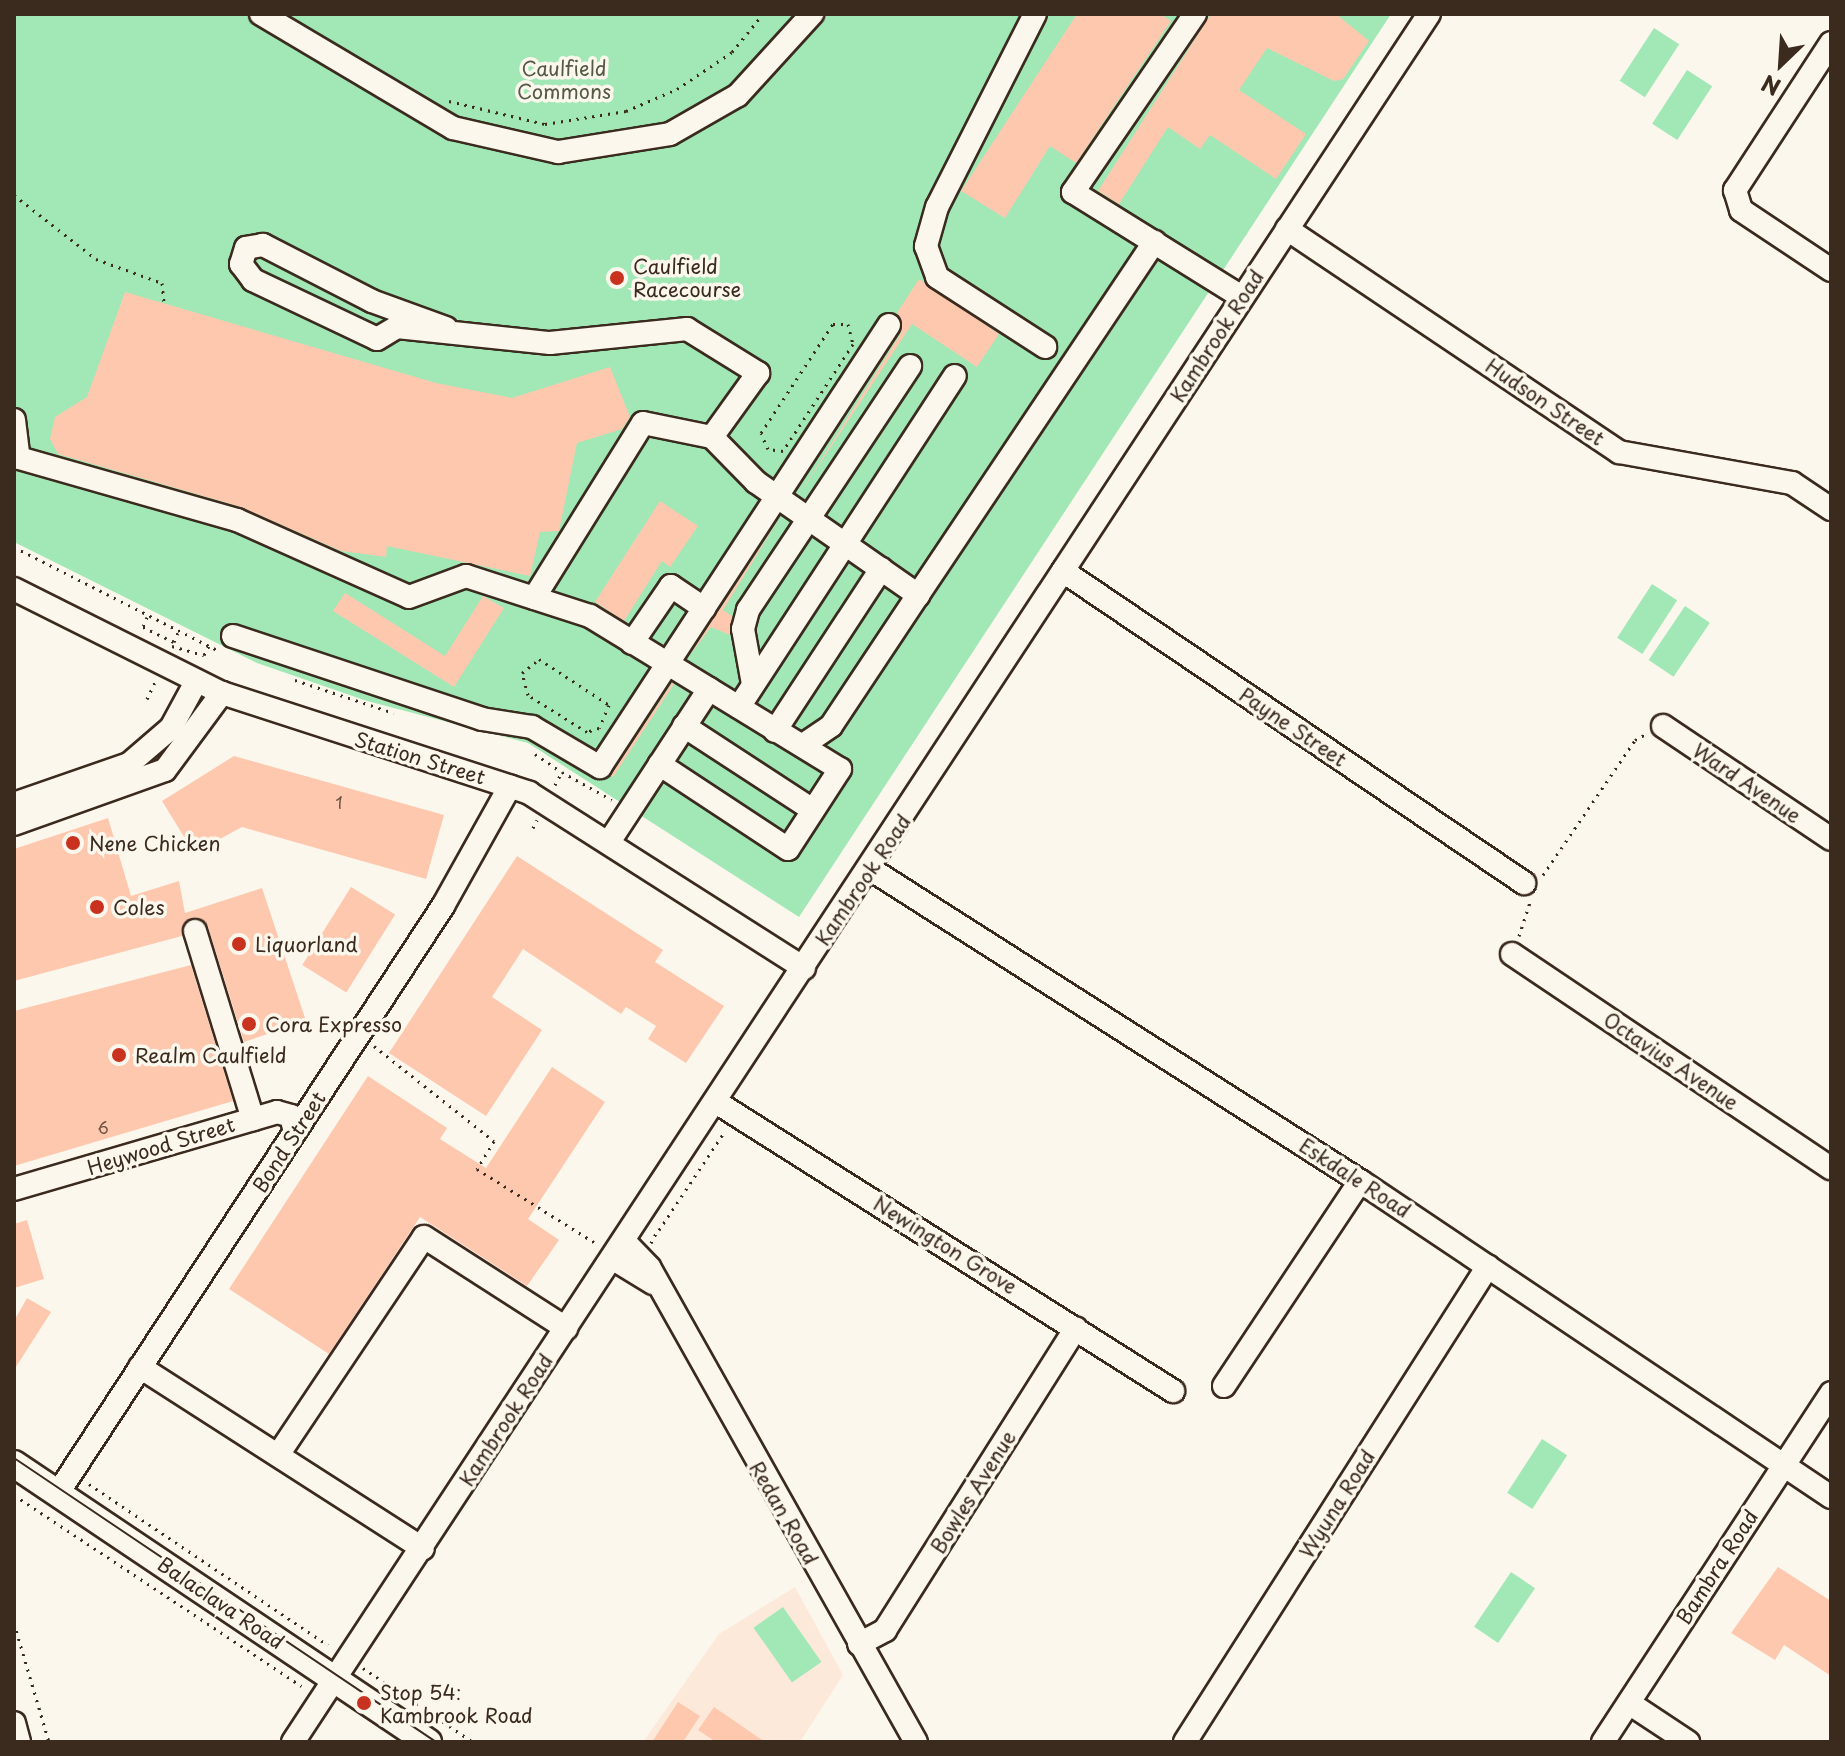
<!DOCTYPE html>
<style>
body{margin:0}
#map{position:relative;width:1845px;height:1756px;overflow:hidden;background:#fbf7ec;font-family:"Playpen Sans",sans-serif}
div>[style]{position:absolute}
[style*='--x']{left:calc(var(--x)*1px);top:calc(var(--y)*1px);width:calc(var(--w)*1px);rotate:calc(var(--a)*1deg)}
.built>*{inset:0;background:#fce9da}
.green>*{inset:0;background:#a1e8b6;transform-origin:0 0}
.building>*{inset:0;background:#fec8af;transform-origin:0 0}
.path>*{height:3px;margin-top:-1.5px;transform-origin:0;background:repeating-linear-gradient(90deg,#3b2a1e 0 2px,transparent 0 8px)}
.roads{filter:drop-shadow(2px 0 #3b2a1e) drop-shadow(-2px 0 #3b2a1e) drop-shadow(0 2px #3b2a1e) drop-shadow(0 -2px #3b2a1e)}
.minor>*{height:22px;margin:-11px;padding:0 11px;transform-origin:11px;border-radius:11px;background:#fbf7ec}
.major>*{height:26px;margin:-13px;padding:0 13px;transform-origin:13px;border-radius:13px;background:#fbf7ec}
.tram>*{height:2px;margin:-1px;padding:0 1px;transform-origin:1px;border-radius:1px;background:#3b2a1e}
.dots>*{width:22px;height:22px;translate:-50% -50%;box-sizing:border-box;border:4px solid #fbf7ec;border-radius:50%}
span{translate:-50% -50%;white-space:nowrap;text-align:center;line-height:1.15;-webkit-text-stroke:7px #fbf7ec;paint-order:stroke}
.number-label{font-size:16px;color:#6c5242}
.number-label span{-webkit-text-stroke-width:0}
.park-label{font-size:20px;color:#545a44}
.poi-label{font-size:20px;color:#3b2a1e}
.left{translate:0 -50%;text-align:left}
.street-label{font-size:20px;color:#3b2a1e}
.frame{position:absolute;inset:0;border:16px solid #3b2a1e;pointer-events:none}
.north{position:absolute;left:1741px;top:24px;width:80px;height:80px;-webkit-text-stroke:6px #fbf7ec;paint-order:stroke;rotate:205deg;font-size:22px;font-weight:700;line-height:32px;text-align:center;color:#3b2a1e}
.north::after{content:'';display:block;margin:auto;width:28px;height:36px;background:#3b2a1e;clip-path:polygon(50% 0,100% 100%,50% 72%,0 100%)}
</style>
<div id="map">
<div class="built">
<div style="clip-path:polygon(795px 1587px,843px 1675px,800px 1742px,643px 1742px,719px 1634px)"></div>
</div>
<div class="green">
<div style="clip-path:polygon(14px 14px,1391px 14px,799px 917px,528px 743px,367px 701px,257px 663px,14px 542px)"></div>
<div style="left:1654px;top:28px;width:30px;height:63px;rotate:33deg"></div>
<div style="left:1687px;top:70px;width:30px;height:64px;rotate:33deg"></div>
<div style="left:1652px;top:584px;width:30px;height:64px;rotate:33deg"></div>
<div style="left:1685px;top:606px;width:30px;height:65px;rotate:34deg"></div>
<div style="left:1542px;top:1439px;width:30px;height:64px;rotate:33deg"></div>
<div style="left:1511px;top:1572px;width:29px;height:66px;rotate:34deg"></div>
<div style="left:783px;top:1607px;width:67px;height:36px;rotate:55deg"></div>
</div>
<div class="building">
<div style="clip-path:polygon(1077px 14px,1161px 14px,1171px 21px,1076px 163px,1050px 146px,1005px 218px,961px 191px)"></div>
<div style="clip-path:polygon(1211px 14px,1336px 14px,1369px 41px,1343px 79px,1334px 81px,1267px 48px,1239px 90px,1306px 134px,1276px 179px,1210px 135px,1200px 149px,1168px 127px,1119px 204px,1098px 191px)"></div>
<div style="clip-path:polygon(919px 279px,999px 334px,977px 367px,912px 324px,799px 495px,901px 333px,897px 313px)"></div>
<div style="clip-path:polygon(125px 292px,436px 383px,512px 398px,610px 367px,630px 417px,622px 429px,577px 443px,559px 531px,540px 532px,530px 576px,387px 546px,386px 557px,341px 551px,241px 507px,58px 454px,50px 439px,55px 417px,87px 397px)"></div>
<div style="clip-path:polygon(660px 501px,698px 526px,670px 567px,662px 561px,624px 621px,595px 602px)"></div>
<div style="clip-path:polygon(781px 516px,723px 610px,732px 616px,730px 635px,711px 627px,687px 659px)"></div>
<div style="clip-path:polygon(345px 593px,445px 656px,483px 596px,504px 608px,454px 687px,333px 611px)"></div>
<div style="clip-path:polygon(672px 683px,674px 684px,613px 777px,611px 775px)"></div>
<div style="clip-path:polygon(234px 756px,444px 815px,426px 879px,242px 827px,194px 853px,162px 801px)"></div>
<div style="clip-path:polygon(108px 818px,131px 896px,179px 881px,185px 913px,262px 888px,306px 1021px,244px 1042px,208px 927px,197px 917px,184px 922px,182px 936px,14px 981px,14px 849px)"></div>
<div style="clip-path:polygon(517px 856px,663px 950px,655px 962px,724px 1006px,686px 1063px,648px 1039px,656px 1026px,626px 1007px,621px 1014px,523px 949px,492px 997px,542px 1030px,486px 1116px,389px 1053px)"></div>
<div style="left:351px;top:887px;width:52px;height:92px;rotate:32deg"></div>
<div style="clip-path:polygon(191px 965px,233px 1101px,14px 1166px,14px 1011px)"></div>
<div style="clip-path:polygon(552px 1067px,605px 1102px,528px 1219px,559px 1240px,527px 1286px,420px 1217px,329px 1354px,229px 1289px,368px 1076px,447px 1128px,440px 1139px,486px 1168px)"></div>
<div style="clip-path:polygon(27px 1220px,44px 1279px,14px 1288px,14px 1224px)"></div>
<div style="clip-path:polygon(27px 1298px,51px 1312px,14px 1370px,14px 1321px)"></div>
<div style="clip-path:polygon(1778px 1567px,1831px 1601px,1831px 1676px,1784px 1645px,1775px 1660px,1731px 1633px)"></div>
<div style="clip-path:polygon(678px 1702px,700px 1716px,683px 1742px,652px 1742px)"></div>
<div style="clip-path:polygon(714px 1707px,765px 1742px,716px 1742px,698px 1730px)"></div>
</div>
<div class="path">
<div style="--x:449;--y:101;--w:99;--a:13.5"></div>
<div style="--x:545;--y:124;--w:82;--a:-9.1"></div>
<div style="--x:626;--y:111;--w:56;--a:-23.3"></div>
<div style="--x:677;--y:89;--w:66;--a:-33.9"></div>
<div style="--x:732;--y:52;--w:49;--a:-50.8"></div>
<div style="--x:14;--y:195;--w:104;--a:38"></div>
<div style="--x:96;--y:259;--w:70;--a:20"></div>
<div style="--x:162;--y:283;--w:20;--a:84"></div>
<div style="--x:833;--y:324;--w:15;--a:0"></div>
<div style="--x:848;--y:324;--w:21;--a:76"></div>
<div style="--x:853;--y:344;--w:128;--a:123.2"></div>
<div style="--x:783;--y:451;--w:15;--a:-172"></div>
<div style="--x:768;--y:449;--w:17;--a:-114"></div>
<div style="--x:761;--y:433;--w:131;--a:-56.6"></div>
<div style="--x:14;--y:547;--w:228;--a:26.9"></div>
<div style="--x:147;--y:617;--w:11;--a:112"></div>
<div style="--x:143;--y:627;--w:34;--a:26"></div>
<div style="--x:174;--y:642;--w:11;--a:-68"></div>
<div style="--x:172;--y:646;--w:33;--a:16"></div>
<div style="--x:204;--y:655;--w:10;--a:-61"></div>
<div style="--x:539;--y:659;--w:84;--a:33.3"></div>
<div style="--x:609;--y:705;--w:25;--a:113"></div>
<div style="--x:599;--y:728;--w:13;--a:162"></div>
<div style="--x:587;--y:732;--w:70;--a:-147.9"></div>
<div style="--x:528;--y:695;--w:23;--a:-105"></div>
<div style="--x:522;--y:673;--w:22;--a:-39"></div>
<div style="--x:295;--y:680;--w:104;--a:18.4"></div>
<div style="--x:147;--y:699;--w:19;--a:-65"></div>
<div style="--x:535;--y:754;--w:32;--a:34"></div>
<div style="--x:555;--y:785;--w:15;--a:-62"></div>
<div style="--x:562;--y:772;--w:57;--a:29.2"></div>
<div style="--x:533;--y:828;--w:9;--a:-63"></div>
<div style="--x:1543;--y:875;--w:163;--a:-55.7"></div>
<div style="--x:1635;--y:740;--w:13;--a:-29"></div>
<div style="--x:1519;--y:936;--w:36;--a:-72"></div>
<div style="--x:374;--y:1046;--w:153;--a:38.4"></div>
<div style="--x:494;--y:1141;--w:33;--a:121"></div>
<div style="--x:477;--y:1169;--w:138;--a:32"></div>
<div style="--x:659;--y:1230;--w:119;--a:-56.3"></div>
<div style="--x:651;--y:1243;--w:16;--a:-63"></div>
<div style="--x:89;--y:1484;--w:288;--a:34"></div>
<div style="--x:14;--y:1495;--w:345;--a:33.6"></div>
<div style="--x:14;--y:1623;--w:124;--a:73.6"></div>
<div style="--x:363;--y:1668;--w:133;--a:33.9"></div>
</div>
<div class="roads">
<div class="minor">
<div style="--x:261;--y:14;--w:223;--a:30.7"></div>
<div style="--x:453;--y:128;--w:108;--a:12.9"></div>
<div style="--x:558;--y:152;--w:113;--a:-9.1"></div>
<div style="--x:670;--y:134;--w:78;--a:-29.8"></div>
<div style="--x:738;--y:95;--w:110;--a:-47.6"></div>
<div style="--x:1035;--y:14;--w:216;--a:116.9"></div>
<div style="--x:937;--y:207;--w:41;--a:105.8"></div>
<div style="--x:926;--y:246;--w:33;--a:70"></div>
<div style="--x:937;--y:277;--w:129;--a:32.9"></div>
<div style="--x:1195;--y:14;--w:216;--a:124.4"></div>
<div style="--x:1073;--y:192;--w:199;--a:31.9"></div>
<div style="--x:1831;--y:43;--w:176;--a:123.1"></div>
<div style="--x:1735;--y:190;--w:21;--a:73"></div>
<div style="--x:1741;--y:210;--w:108;--a:33.7"></div>
<div style="--x:1287;--y:229;--w:400;--a:33.9"></div>
<div style="--x:1619;--y:452;--w:176;--a:10.2"></div>
<div style="--x:1792;--y:483;--w:47;--a:33.7"></div>
<div style="--x:446;--y:328;--w:79;--a:-160"></div>
<div style="--x:372;--y:301;--w:123;--a:-152.8"></div>
<div style="--x:263;--y:245;--w:17;--a:170"></div>
<div style="--x:246;--y:248;--w:17;--a:107"></div>
<div style="--x:241;--y:264;--w:20;--a:53"></div>
<div style="--x:253;--y:280;--w:137;--a:25.4"></div>
<div style="--x:377;--y:339;--w:23;--a:-31"></div>
<div style="--x:397;--y:327;--w:154;--a:6"></div>
<div style="--x:550;--y:343;--w:138;--a:-5.8"></div>
<div style="--x:687;--y:329;--w:84;--a:31.8"></div>
<div style="--x:758;--y:373;--w:79;--a:125.7"></div>
<div style="--x:14;--y:420;--w:38;--a:83"></div>
<div style="--x:19;--y:458;--w:227;--a:15.9"></div>
<div style="--x:237;--y:520;--w:188;--a:24.1"></div>
<div style="--x:409;--y:597;--w:61;--a:-20.2"></div>
<div style="--x:466;--y:576;--w:130;--a:17.9"></div>
<div style="--x:590;--y:616;--w:293;--a:31.5"></div>
<div style="--x:840;--y:769;--w:95;--a:123"></div>
<div style="--x:788;--y:849;--w:154;--a:-146.6"></div>
<div style="--x:1063;--y:571;--w:557;--a:34.09"></div>
<div style="--x:14;--y:589;--w:233;--a:26.6"></div>
<div style="--x:222;--y:693;--w:323;--a:18"></div>
<div style="--x:529;--y:793;--w:326;--a:32.5"></div>
<div style="--x:918;--y:595;--w:425;--a:-56.2"></div>
<div style="--x:534;--y:598;--w:206;--a:-58.1"></div>
<div style="--x:643;--y:423;--w:70;--a:11.5"></div>
<div style="--x:712;--y:437;--w:63;--a:45.6"></div>
<div style="--x:756;--y:482;--w:198;--a:34.9"></div>
<div style="--x:918;--y:595;--w:157;--a:123.6"></div>
<div style="--x:831;--y:726;--w:34;--a:146"></div>
<div style="--x:233;--y:636;--w:262;--a:18.4"></div>
<div style="--x:482;--y:719;--w:51;--a:9.1"></div>
<div style="--x:532;--y:727;--w:79;--a:30.5"></div>
<div style="--x:600;--y:767;--w:528;--a:-56.82"></div>
<div style="--x:632;--y:643;--w:69;--a:-55.6"></div>
<div style="--x:671;--y:586;--w:40;--a:34"></div>
<div style="--x:753;--y:684;--w:56;--a:-100.3"></div>
<div style="--x:743;--y:629;--w:20;--a:-75"></div>
<div style="--x:748;--y:610;--w:293;--a:-56.4"></div>
<div style="--x:739;--y:707;--w:395;--a:-56.9"></div>
<div style="--x:684;--y:726;--w:154;--a:33.1"></div>
<div style="--x:1663;--y:726;--w:202;--a:33.9"></div>
<div style="--x:775;--y:731;--w:194;--a:-56.8"></div>
<div style="--x:14;--y:804;--w:122;--a:-19.2"></div>
<div style="--x:129;--y:764;--w:55;--a:-40.6"></div>
<div style="--x:171;--y:728;--w:52;--a:-61.5"></div>
<div style="--x:14;--y:824;--w:160;--a:-19.7"></div>
<div style="--x:165;--y:770;--w:96;--a:-53.5"></div>
<div style="--x:609;--y:842;--w:183;--a:-56.8"></div>
<div style="--x:872;--y:870;--w:579;--a:32.51"></div>
<div style="--x:1360;--y:1181;--w:567;--a:33.86"></div>
<div style="--x:195;--y:931;--w:197;--a:72.9"></div>
<div style="--x:1512;--y:954;--w:384;--a:33.9"></div>
<div style="--x:716;--y:1102;--w:541;--a:32.31"></div>
<div style="--x:14;--y:1189;--w:274;--a:-16.3"></div>
<div style="--x:277;--y:1112;--w:15;--a:16"></div>
<div style="--x:291;--y:1116;--w:16;--a:76"></div>
<div style="--x:624;--y:1241;--w:36;--a:46"></div>
<div style="--x:649;--y:1267;--w:545;--a:60.66"></div>
<div style="--x:612;--y:1258;--w:48;--a:31.4"></div>
<div style="--x:140;--y:1367;--w:336;--a:32.7"></div>
<div style="--x:1224;--y:1386;--w:246;--a:-56.4"></div>
<div style="--x:278;--y:1455;--w:262;--a:-56.2"></div>
<div style="--x:424;--y:1237;--w:169;--a:32.7"></div>
<div style="--x:58;--y:1493;--w:702;--a:-56.74"></div>
<div style="--x:443;--y:906;--w:137;--a:-60.8"></div>
<div style="--x:859;--y:1644;--w:30;--a:-28"></div>
<div style="--x:885;--y:1630;--w:357;--a:-57.7"></div>
<div style="--x:1629;--y:1703;--w:71;--a:33.5"></div>
<div style="--x:14;--y:1723;--w:20;--a:75"></div>
<div style="--x:293;--y:1742;--w:2068;--a:-56.68"></div>
<div style="--x:1185;--y:1742;--w:564;--a:-57.52"></div>
<div style="--x:1603;--y:1742;--w:417;--a:-56.8"></div>
</div>
<div class="major">
<div style="--x:14;--y:1464;--w:499;--a:33.9"></div>
</div>
</div>
<div class="tram">
<div style="--x:14;--y:1458;--w:509;--a:33.94"></div>
</div>
<div class="dots">
<div style="left:617px;top:278px;background:#c8321e"></div>
<div style="left:73px;top:843px;background:#c8321e"></div>
<div style="left:97px;top:907px;background:#c8321e"></div>
<div style="left:239px;top:944px;background:#c8321e"></div>
<div style="left:249px;top:1024px;background:#c8321e"></div>
<div style="left:119px;top:1055px;background:#c8321e"></div>
<div style="left:364px;top:1703px;background:#c8321e"></div>
</div>
<div class="number-label">
<span style="left:339px;top:802px">1</span>
<span style="left:103px;top:1127px">6</span>
</div>
<div class="park-label">
<span style="left:564px;top:80px">Caulfield<br>Commons</span>
</div>
<div class="poi-label">
<span class="left" style="left:633px;top:278px">Caulfield<br>Racecourse</span>
<span class="left" style="left:89px;top:843px">Nene Chicken</span>
<span class="left" style="left:113px;top:907px">Coles</span>
<span class="left" style="left:255px;top:944px">Liquorland</span>
<span class="left" style="left:265px;top:1024px">Cora Expresso</span>
<span class="left" style="left:135px;top:1055px">Realm Caulfield</span>
<span class="left" style="left:380px;top:1704px">Stop 54:<br>Kambrook Road</span>
</div>
<div class="street-label">
<span style="left:1217px;top:336px;rotate:-57deg">Kambrook Road</span>
<span style="left:1545px;top:402px;rotate:34deg">Hudson Street</span>
<span style="left:1293px;top:727px;rotate:34deg">Payne Street</span>
<span style="left:420px;top:758px;rotate:17deg">Station Street</span>
<span style="left:1747px;top:783px;rotate:34deg">Ward Avenue</span>
<span style="left:863px;top:880px;rotate:-56deg">Kambrook Road</span>
<span style="left:1671px;top:1061px;rotate:34deg">Octavius Avenue</span>
<span style="left:289px;top:1142px;rotate:-57deg">Bond Street</span>
<span style="left:161px;top:1146px;rotate:-17deg">Heywood Street</span>
<span style="left:1355px;top:1178px;rotate:33deg">Eskdale Road</span>
<span style="left:945px;top:1245px;rotate:32deg">Newington Grove</span>
<span style="left:506px;top:1420px;rotate:-57deg">Kambrook Road</span>
<span style="left:973px;top:1492px;rotate:-58deg">Bowles Avenue</span>
<span style="left:1337px;top:1504px;rotate:-58deg">Wyuna Road</span>
<span style="left:784px;top:1513px;rotate:60deg">Redan Road</span>
<span style="left:1717px;top:1567px;rotate:-57deg">Bambra Road</span>
<span style="left:221px;top:1603px;rotate:34deg">Balaclava Road</span>
</div>
<div class="frame"></div>
<div class="north">N</div>
</div>
